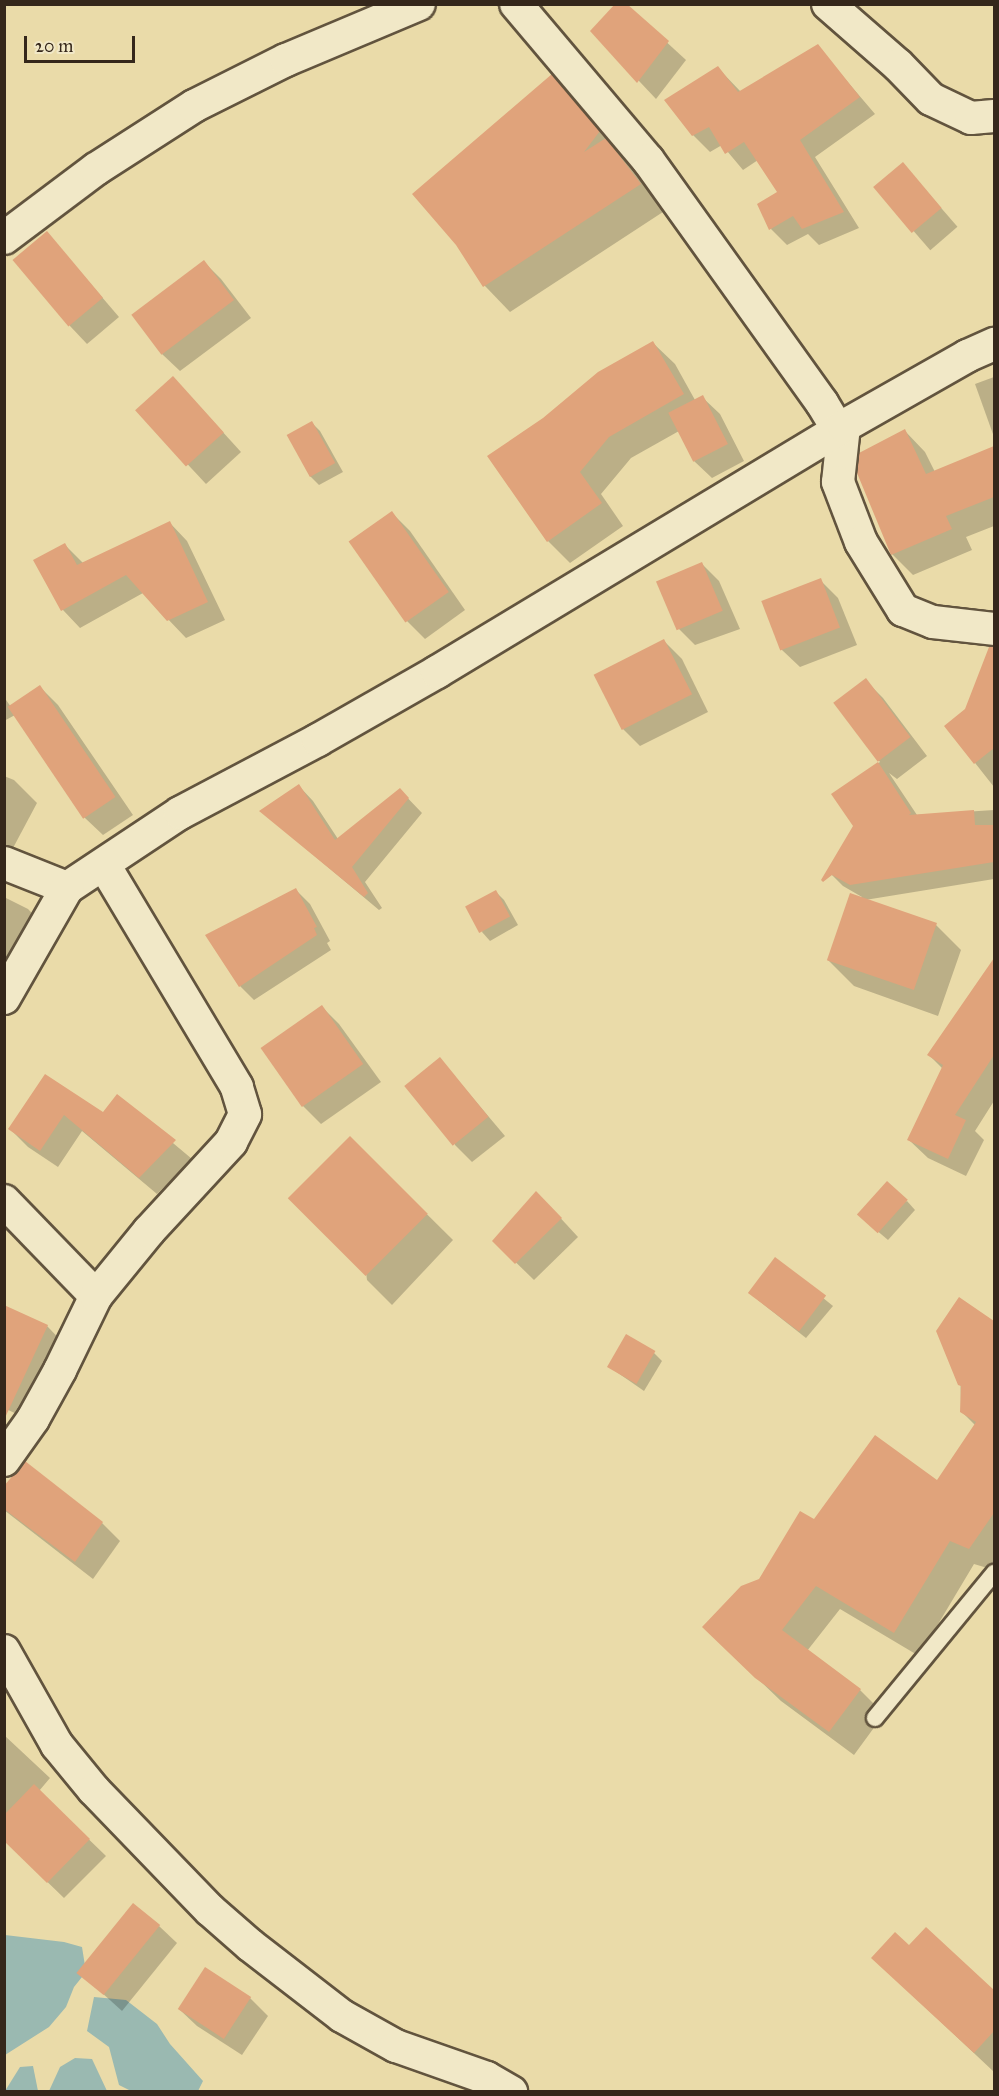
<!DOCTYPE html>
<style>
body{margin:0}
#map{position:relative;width:999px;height:2096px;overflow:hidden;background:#eadba9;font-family:"IM FELL Great Primer",serif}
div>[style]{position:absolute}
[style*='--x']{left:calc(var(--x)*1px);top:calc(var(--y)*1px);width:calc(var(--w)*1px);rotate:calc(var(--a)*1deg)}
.water>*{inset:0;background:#9ab9b1}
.shadow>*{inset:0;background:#0003;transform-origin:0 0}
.building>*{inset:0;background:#e0a37b;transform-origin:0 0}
.roads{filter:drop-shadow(2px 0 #62543e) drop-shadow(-2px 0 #62543e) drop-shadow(0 2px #62543e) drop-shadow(0 -2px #62543e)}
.service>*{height:16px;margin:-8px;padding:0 8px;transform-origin:8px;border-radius:8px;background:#f1e8c7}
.minor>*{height:32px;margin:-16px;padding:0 16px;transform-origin:16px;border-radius:16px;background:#f1e8c7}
span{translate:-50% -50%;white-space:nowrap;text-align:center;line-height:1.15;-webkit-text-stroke:5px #f1e8c7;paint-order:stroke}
.frame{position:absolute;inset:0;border:6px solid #35271b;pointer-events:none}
.scale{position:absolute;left:24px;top:36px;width:111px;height:27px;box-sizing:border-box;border:3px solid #35271b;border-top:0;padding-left:8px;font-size:18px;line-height:21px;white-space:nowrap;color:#35271b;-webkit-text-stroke:4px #f1e8c7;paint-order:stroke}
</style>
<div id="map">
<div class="water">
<div style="clip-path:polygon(5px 1935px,64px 1942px,82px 1947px,86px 1972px,74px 1987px,66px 2007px,49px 2027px,5px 2055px)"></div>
<div style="clip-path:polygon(94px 1997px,126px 2000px,157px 2024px,170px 2044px,203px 2081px,198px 2091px,131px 2091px,119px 2085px,109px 2047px,87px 2031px)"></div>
<div style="clip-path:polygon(75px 2058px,92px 2059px,107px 2091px,49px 2091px,60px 2067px)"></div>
<div style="clip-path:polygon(33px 2066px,38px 2091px,5px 2091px,20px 2067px)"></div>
</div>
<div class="shadow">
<div style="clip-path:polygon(625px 4px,686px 60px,656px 99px,592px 31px)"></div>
<div style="clip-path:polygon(817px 46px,875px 114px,815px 157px,859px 228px,819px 245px,808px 234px,787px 245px,771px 229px,780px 193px,758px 160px,743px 170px,722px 145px,710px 152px,693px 135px,718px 68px,741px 92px)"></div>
<div style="clip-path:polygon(552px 76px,577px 102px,666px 210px,510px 312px,485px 286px,457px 244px)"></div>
<div style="left:903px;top:164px;width:83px;height:36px;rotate:49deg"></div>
<div style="clip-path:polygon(47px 233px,119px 317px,87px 344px,70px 326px)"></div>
<div style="clip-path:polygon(204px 262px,221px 279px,251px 318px,180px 371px,162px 354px)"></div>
<div style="clip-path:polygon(653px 343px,675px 364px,695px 400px,702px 397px,720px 414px,744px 461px,712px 478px,694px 461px,679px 431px,631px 458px,601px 494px,623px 526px,570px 563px,548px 541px,490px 457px)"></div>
<div style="clip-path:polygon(994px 377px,994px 437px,975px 384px)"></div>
<div style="clip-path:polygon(190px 396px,241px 452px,206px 484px,137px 410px)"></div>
<div style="clip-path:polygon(312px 423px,320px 431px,343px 472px,319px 485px,310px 476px,289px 436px)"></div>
<div style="clip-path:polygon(905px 431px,925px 452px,935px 472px,994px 448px,994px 526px,966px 537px,972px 550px,913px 575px,892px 554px)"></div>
<div style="clip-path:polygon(392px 513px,410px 531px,465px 610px,425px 639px,407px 621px)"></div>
<div style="clip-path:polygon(170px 523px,187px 541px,225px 620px,186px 638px,143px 593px,80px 628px,63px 610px,35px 561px,65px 545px,83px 563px)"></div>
<div style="clip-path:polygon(701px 563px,719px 581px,740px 629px,695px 645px,677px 627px)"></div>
<div style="clip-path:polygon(820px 580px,838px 598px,857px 645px,800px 667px,782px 650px,764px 603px)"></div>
<div style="clip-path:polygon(664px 641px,682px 659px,708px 712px,640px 746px,622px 728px)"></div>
<div style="clip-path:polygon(990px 648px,994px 650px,994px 787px,946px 726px,966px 710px)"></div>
<div style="clip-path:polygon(865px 680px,883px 698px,927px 756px,897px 779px,889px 773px,917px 815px,994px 810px,994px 879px,865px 900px,936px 925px,961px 950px,938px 1016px,854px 986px,828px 960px,862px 897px,843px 886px,828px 871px,855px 826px,833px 794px,880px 762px,835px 703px)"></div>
<div style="clip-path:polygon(40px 687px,58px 705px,133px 815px,103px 835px,85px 818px,15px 715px,4px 721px,4px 697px,11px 707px)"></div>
<div style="clip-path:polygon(4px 776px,14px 780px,37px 803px,5px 863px)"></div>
<div style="clip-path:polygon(299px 786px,313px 801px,338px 839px,400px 790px,422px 813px,365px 882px,382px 908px,379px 910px,261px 811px)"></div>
<div style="clip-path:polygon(296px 890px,310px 904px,330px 941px,327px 943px,331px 950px,254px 1000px,240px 986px)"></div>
<div style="clip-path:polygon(495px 891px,504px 900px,518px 925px,490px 941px,482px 932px)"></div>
<div style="clip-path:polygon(4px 897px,28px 909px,47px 929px,4px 985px)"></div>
<div style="clip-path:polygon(994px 978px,994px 1101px,975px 1131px,984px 1140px,966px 1176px,928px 1158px,909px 1140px,943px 1069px,929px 1055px)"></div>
<div style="clip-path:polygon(322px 1007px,339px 1024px,381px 1082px,321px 1124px,303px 1106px,262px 1048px)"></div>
<div style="clip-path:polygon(440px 1059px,505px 1136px,472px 1162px,455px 1145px)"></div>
<div style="clip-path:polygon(46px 1076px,104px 1114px,117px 1096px,192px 1159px,157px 1194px,82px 1131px,58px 1167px,28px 1147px,10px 1129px)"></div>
<div style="clip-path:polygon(350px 1138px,453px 1240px,392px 1305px,367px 1280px)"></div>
<div style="clip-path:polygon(907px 1201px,915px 1210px,888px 1240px,868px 1223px)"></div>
<div style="clip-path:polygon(554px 1211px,578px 1237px,534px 1280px,494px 1241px)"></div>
<div style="clip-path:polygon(775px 1259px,833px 1306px,806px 1338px,758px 1300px)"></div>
<div style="clip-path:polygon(959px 1299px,994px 1322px,994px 1570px,974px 1564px,919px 1656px,840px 1609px,807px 1651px,860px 1690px,884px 1714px,854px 1755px,781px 1701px,728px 1650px,760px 1580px,814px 1521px,938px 1482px,975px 1425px,961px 1411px)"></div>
<div style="clip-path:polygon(47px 1326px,72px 1352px,21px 1416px,4px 1408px)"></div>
<div style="clip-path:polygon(654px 1353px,662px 1361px,644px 1391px,608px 1366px)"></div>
<div style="clip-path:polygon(26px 1463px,102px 1523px,120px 1541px,93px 1579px,4px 1510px,4px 1491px)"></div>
<div style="clip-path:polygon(4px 1735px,50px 1778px,39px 1791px,106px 1856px,64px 1898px,4px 1840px)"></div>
<div style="clip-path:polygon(159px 1926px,177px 1943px,122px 2011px,79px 1972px)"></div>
<div style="clip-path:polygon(926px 1929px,994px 1992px,994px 2072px,873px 1958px,909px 1947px)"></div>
<div style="clip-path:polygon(206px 1969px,250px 1998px,268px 2016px,242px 2055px,197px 2026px,179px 2009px)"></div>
</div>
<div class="building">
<div style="clip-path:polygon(615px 4px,627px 4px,669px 41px,637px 83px,590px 31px)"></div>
<div style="clip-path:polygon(818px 44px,860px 97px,800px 140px,844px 212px,802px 229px,793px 216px,769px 230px,757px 204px,777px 192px,744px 142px,725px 154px,709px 127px,692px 136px,664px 100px,718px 66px,738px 92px)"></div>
<div style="clip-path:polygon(552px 74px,600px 131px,584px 152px,606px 138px,641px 184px,483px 287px,456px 245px,412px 194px)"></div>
<div style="left:903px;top:162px;width:60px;height:39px;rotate:50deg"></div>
<div style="left:47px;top:231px;width:87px;height:45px;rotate:50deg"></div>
<div style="left:204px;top:260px;width:50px;height:91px;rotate:53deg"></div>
<div style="clip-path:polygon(653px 341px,684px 394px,609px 437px,580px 472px,602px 503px,547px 542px,487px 456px,543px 418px,598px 372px)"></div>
<div style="left:173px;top:376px;width:76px;height:51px;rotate:48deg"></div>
<div style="left:703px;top:395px;width:55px;height:39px;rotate:63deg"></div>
<div style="left:312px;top:421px;width:48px;height:29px;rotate:61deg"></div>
<div style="clip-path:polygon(905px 429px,926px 474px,994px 446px,994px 497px,946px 516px,952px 529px,891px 555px,857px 473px,859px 453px)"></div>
<div style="left:392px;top:511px;width:99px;height:53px;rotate:55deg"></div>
<div style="clip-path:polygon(170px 521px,208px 602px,167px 621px,126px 575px,61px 611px,33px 560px,65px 543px,77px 565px)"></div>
<div style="left:702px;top:562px;width:53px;height:50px;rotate:67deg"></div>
<div style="left:821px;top:578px;width:53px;height:64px;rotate:69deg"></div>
<div style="left:664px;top:639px;width:62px;height:79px;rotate:63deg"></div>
<div style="clip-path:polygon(989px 647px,994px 647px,994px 748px,974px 764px,944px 726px,965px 709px)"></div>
<div style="left:866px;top:678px;width:74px;height:41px;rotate:53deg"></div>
<div style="left:40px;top:685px;width:135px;height:39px;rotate:56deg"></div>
<div style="clip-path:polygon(878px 762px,911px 813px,909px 815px,974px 810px,975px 825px,994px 825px,994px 862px,850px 885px,832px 875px,823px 882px,821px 880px,853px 826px,831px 794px)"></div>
<div style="clip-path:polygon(299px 784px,335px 840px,400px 788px,409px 798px,352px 867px,368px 893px,364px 897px,259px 811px)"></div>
<div style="clip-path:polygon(296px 888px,317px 927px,314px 928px,317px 935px,239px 987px,205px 935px)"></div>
<div style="left:496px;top:890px;width:30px;height:35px;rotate:62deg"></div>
<div style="left:850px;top:893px;width:92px;height:71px;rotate:19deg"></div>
<div style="clip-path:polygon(994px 958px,994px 1055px,955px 1115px,966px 1120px,948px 1159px,907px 1140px,943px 1065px,927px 1055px)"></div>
<div style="left:322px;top:1005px;width:72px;height:75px;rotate:55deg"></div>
<div style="left:440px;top:1057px;width:77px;height:46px;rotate:51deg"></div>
<div style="clip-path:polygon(45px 1074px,103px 1112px,117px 1094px,176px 1140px,139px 1178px,64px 1115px,40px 1151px,8px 1129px)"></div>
<div style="left:350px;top:1136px;width:110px;height:88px;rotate:45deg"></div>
<div style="left:887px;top:1181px;width:28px;height:45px;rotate:42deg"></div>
<div style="clip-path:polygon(536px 1191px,562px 1218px,515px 1264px,492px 1241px)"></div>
<div style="left:775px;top:1257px;width:64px;height:45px;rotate:37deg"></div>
<div style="clip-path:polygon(959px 1297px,994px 1321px,994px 1513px,969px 1549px,950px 1541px,894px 1633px,816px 1586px,782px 1630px,861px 1689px,829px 1732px,755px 1678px,702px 1627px,741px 1586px,759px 1579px,800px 1511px,814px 1519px,875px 1435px,937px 1480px,976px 1422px,960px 1412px,961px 1386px,958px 1385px,936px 1331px)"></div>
<div style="clip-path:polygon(4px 1305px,48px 1325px,4px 1420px)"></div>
<div style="left:626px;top:1334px;width:34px;height:38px;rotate:30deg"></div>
<div style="clip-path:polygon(25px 1461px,103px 1522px,75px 1562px,4px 1509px,4px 1486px)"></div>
<div style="clip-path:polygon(34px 1784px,90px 1839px,47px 1883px,4px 1841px,4px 1815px)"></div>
<div style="left:133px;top:1903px;width:35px;height:90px;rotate:39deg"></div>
<div style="clip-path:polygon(926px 1927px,994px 1990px,994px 2031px,974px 2053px,871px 1958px,895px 1932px,909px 1945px)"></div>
<div style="left:205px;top:1967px;width:55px;height:50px;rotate:33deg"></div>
</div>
<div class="roads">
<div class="service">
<div style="--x:875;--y:1718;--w:188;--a:-50.6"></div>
</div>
<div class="minor">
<div style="--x:516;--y:4;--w:204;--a:49.8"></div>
<div style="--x:648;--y:160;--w:299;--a:54.4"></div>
<div style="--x:822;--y:403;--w:31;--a:59"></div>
<div style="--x:828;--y:4;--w:93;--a:41.1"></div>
<div style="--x:898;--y:65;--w:47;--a:45.9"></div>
<div style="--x:931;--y:99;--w:44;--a:25.4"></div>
<div style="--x:971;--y:118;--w:23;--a:-5"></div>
<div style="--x:4;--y:238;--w:115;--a:-36.9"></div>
<div style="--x:96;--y:169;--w:117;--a:-32.7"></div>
<div style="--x:194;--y:106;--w:103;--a:-26.6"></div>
<div style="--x:286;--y:60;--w:144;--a:-22.8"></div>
<div style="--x:844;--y:426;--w:56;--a:96.1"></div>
<div style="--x:838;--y:482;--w:64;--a:69"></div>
<div style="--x:861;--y:542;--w:80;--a:58.3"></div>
<div style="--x:903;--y:610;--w:32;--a:22"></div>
<div style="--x:933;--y:622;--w:61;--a:6.5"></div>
<div style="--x:4;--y:863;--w:68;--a:21.6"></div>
<div style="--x:67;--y:888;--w:136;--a:-33.6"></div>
<div style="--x:180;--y:813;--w:156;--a:-27.9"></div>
<div style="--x:318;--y:740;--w:137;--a:-29.7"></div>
<div style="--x:437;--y:672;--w:476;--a:-31.1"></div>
<div style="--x:844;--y:426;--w:142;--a:-29.6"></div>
<div style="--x:967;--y:356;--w:30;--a:-24"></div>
<div style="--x:4;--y:998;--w:127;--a:-60.2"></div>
<div style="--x:4;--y:1201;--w:132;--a:45.9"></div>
<div style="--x:4;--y:1460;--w:50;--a:-54.7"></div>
<div style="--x:33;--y:1419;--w:56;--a:-61.1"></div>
<div style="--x:60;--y:1370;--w:82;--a:-64.1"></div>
<div style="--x:96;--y:1296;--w:84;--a:-50.8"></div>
<div style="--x:149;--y:1231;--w:121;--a:-47.3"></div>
<div style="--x:231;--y:1142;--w:31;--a:-63"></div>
<div style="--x:245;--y:1114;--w:28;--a:-107"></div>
<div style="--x:237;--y:1087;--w:259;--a:-120.9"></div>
<div style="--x:4;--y:1651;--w:108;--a:60.6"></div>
<div style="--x:57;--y:1745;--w:58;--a:50.6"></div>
<div style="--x:94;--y:1790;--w:167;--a:46"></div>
<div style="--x:210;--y:1910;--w:53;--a:41.2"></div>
<div style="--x:250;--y:1945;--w:116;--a:37.7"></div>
<div style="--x:342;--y:2016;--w:62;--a:29.1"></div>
<div style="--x:396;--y:2046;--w:96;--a:19.4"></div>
<div style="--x:487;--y:2078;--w:28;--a:30"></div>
</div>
</div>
<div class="frame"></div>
<div class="scale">20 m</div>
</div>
